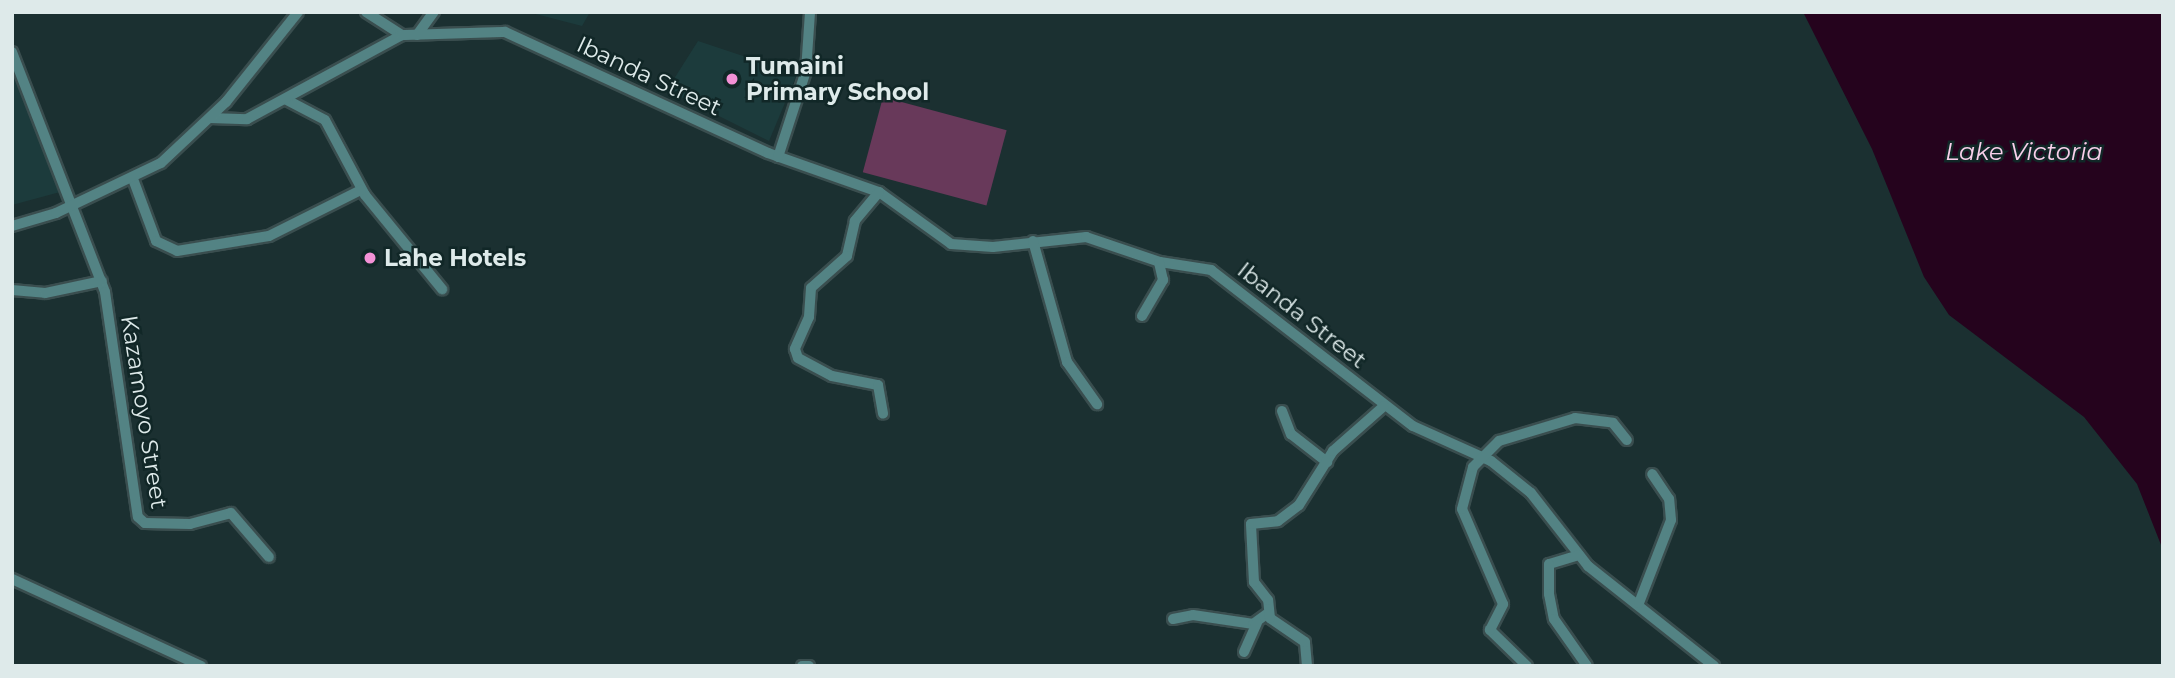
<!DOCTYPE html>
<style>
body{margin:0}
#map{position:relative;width:2175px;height:678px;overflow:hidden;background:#1b3031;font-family:Montserrat,sans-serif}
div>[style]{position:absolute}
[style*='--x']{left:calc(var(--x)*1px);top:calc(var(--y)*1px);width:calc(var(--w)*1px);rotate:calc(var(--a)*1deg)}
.built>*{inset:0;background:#1c3b3c}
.green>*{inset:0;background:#68395a;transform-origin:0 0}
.water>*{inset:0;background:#25031d}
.roads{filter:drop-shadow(2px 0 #3a4e4f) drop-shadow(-2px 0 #3a4e4f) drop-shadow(0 2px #3a4e4f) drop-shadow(0 -2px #3a4e4f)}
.minor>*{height:10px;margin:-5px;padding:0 5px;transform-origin:5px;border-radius:5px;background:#538384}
.dots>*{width:19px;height:19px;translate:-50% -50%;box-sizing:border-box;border:4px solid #112727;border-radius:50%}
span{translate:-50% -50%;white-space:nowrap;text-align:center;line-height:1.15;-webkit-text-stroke:5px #112727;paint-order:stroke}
.poi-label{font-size:23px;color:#deeaea;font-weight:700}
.left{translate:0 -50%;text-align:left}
.street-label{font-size:23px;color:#deeaea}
.water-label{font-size:24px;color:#f9d0eb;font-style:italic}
.frame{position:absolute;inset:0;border:14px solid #deeaea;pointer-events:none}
</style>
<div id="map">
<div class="built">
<div style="clip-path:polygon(528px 12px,590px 12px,582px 26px)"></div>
<div style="clip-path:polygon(698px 41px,797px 74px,769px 141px,667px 90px)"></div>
<div style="clip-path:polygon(15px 67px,60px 192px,12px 205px,12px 68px)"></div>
</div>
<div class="green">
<div style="left:883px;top:97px;width:128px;height:78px;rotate:15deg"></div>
</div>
<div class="water">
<div style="clip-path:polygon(1803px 12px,2163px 12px,2163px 550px,2137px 484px,2084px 417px,1949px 315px,1924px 277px,1872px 149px)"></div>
</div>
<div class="roads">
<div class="minor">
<div style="--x:366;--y:12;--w:43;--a:32.6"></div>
<div style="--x:417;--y:35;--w:29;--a:-54"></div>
<div style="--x:12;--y:52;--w:257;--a:68.8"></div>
<div style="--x:105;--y:292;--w:227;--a:81.7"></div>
<div style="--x:138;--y:517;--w:9;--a:41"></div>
<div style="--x:145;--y:523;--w:45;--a:1.3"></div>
<div style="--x:190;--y:524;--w:42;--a:-15"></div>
<div style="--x:231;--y:513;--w:58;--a:49.2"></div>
<div style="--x:285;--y:99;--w:45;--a:27.7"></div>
<div style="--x:325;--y:120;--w:85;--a:61.9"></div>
<div style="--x:365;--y:195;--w:122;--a:50.7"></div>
<div style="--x:210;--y:118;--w:37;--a:2"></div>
<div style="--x:247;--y:119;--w:176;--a:-28.5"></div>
<div style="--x:402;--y:35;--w:103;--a:-1.7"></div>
<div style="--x:505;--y:32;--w:289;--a:24.7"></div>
<div style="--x:768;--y:153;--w:118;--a:19.4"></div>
<div style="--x:879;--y:192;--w:89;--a:35.8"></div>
<div style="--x:951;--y:244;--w:42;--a:4.1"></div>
<div style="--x:993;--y:247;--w:94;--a:-6.1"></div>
<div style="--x:1086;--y:237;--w:78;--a:18.7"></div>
<div style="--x:1160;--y:262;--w:52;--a:8.9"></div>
<div style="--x:1211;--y:270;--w:255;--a:37.7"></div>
<div style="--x:1413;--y:426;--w:85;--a:24.2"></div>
<div style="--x:1491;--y:461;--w:51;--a:38.7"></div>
<div style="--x:1531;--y:493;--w:93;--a:52"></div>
<div style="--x:1588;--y:566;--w:161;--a:38.4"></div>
<div style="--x:778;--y:157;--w:90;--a:-72"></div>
<div style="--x:806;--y:71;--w:59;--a:-86.1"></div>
<div style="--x:133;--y:179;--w:66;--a:69.6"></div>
<div style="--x:156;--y:241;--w:23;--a:25"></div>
<div style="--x:177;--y:251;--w:93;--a:-9.3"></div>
<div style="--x:269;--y:236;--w:103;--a:-26.6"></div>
<div style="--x:879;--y:192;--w:38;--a:130"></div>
<div style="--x:855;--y:221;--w:36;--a:103"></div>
<div style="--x:847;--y:256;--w:48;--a:138.4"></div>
<div style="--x:811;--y:288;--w:29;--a:94"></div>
<div style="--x:809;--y:317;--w:35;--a:114"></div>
<div style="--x:795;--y:349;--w:9;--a:72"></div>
<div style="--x:798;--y:358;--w:38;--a:28"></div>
<div style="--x:832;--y:376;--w:47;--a:11.1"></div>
<div style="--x:878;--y:385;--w:29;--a:80"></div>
<div style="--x:12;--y:226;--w:46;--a:-16.5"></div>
<div style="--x:56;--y:213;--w:116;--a:-25.5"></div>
<div style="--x:161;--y:163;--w:89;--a:-43.2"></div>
<div style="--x:226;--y:102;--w:115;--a:-51.3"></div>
<div style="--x:1033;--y:241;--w:126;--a:74.3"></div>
<div style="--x:1067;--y:362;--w:52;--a:54.5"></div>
<div style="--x:12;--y:290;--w:33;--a:5"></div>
<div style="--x:45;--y:293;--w:58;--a:-11.9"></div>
<div style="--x:1142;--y:316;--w:42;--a:-59.7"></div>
<div style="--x:1163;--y:280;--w:18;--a:-103"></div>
<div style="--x:1282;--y:411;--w:25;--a:69"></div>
<div style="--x:1291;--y:434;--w:46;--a:37.9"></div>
<div style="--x:1579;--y:555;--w:31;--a:163"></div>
<div style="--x:1549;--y:564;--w:30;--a:90"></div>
<div style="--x:1549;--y:594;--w:25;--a:79"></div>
<div style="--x:1554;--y:619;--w:57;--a:54.9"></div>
<div style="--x:12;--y:579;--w:208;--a:24.7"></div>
<div style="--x:1639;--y:603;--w:89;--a:-68.9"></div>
<div style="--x:1671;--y:520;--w:21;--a:-95"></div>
<div style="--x:1669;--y:499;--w:30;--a:-124"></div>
<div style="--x:1173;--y:619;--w:20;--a:-11"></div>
<div style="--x:1193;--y:615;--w:61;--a:8.5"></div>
<div style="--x:1253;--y:624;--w:17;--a:-36"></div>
<div style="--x:1244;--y:652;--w:32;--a:-66"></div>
<div style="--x:802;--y:666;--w:7;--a:0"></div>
<div style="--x:1307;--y:666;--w:24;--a:-95"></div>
<div style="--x:1305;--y:642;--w:42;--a:-145.6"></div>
<div style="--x:1270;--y:618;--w:18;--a:-96"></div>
<div style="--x:1268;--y:600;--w:23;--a:-128"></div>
<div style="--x:1254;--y:582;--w:58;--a:-93"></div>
<div style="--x:1251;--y:524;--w:27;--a:-6"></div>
<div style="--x:1278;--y:521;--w:26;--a:-37"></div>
<div style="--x:1299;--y:505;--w:64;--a:-57.8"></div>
<div style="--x:1333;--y:451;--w:68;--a:-41.4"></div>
<div style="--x:1527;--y:666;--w:52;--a:-135.8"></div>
<div style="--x:1490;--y:630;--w:29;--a:-63"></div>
<div style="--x:1503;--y:604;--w:103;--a:-113.3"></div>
<div style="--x:1462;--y:509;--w:43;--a:-75.3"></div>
<div style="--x:1473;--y:467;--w:37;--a:-45"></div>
<div style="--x:1499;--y:441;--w:79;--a:-16.8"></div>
<div style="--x:1575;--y:418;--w:38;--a:7"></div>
<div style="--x:1613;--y:423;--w:22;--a:51"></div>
</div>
</div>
<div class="dots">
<div style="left:732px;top:79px;background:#f391d6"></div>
<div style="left:370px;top:258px;background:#f391d6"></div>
</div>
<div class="poi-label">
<span class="left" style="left:746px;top:79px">Tumaini<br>Primary School</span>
<span class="left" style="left:384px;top:258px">Lahe Hotels</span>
</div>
<div class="street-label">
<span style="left:649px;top:76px;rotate:25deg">Ibanda Street</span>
<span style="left:1302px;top:315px;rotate:38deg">Ibanda Street</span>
<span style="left:144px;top:412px;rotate:81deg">Kazamoyo Street</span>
</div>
<div class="water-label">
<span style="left:2024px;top:152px">Lake Victoria</span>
</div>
<div class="frame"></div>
</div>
